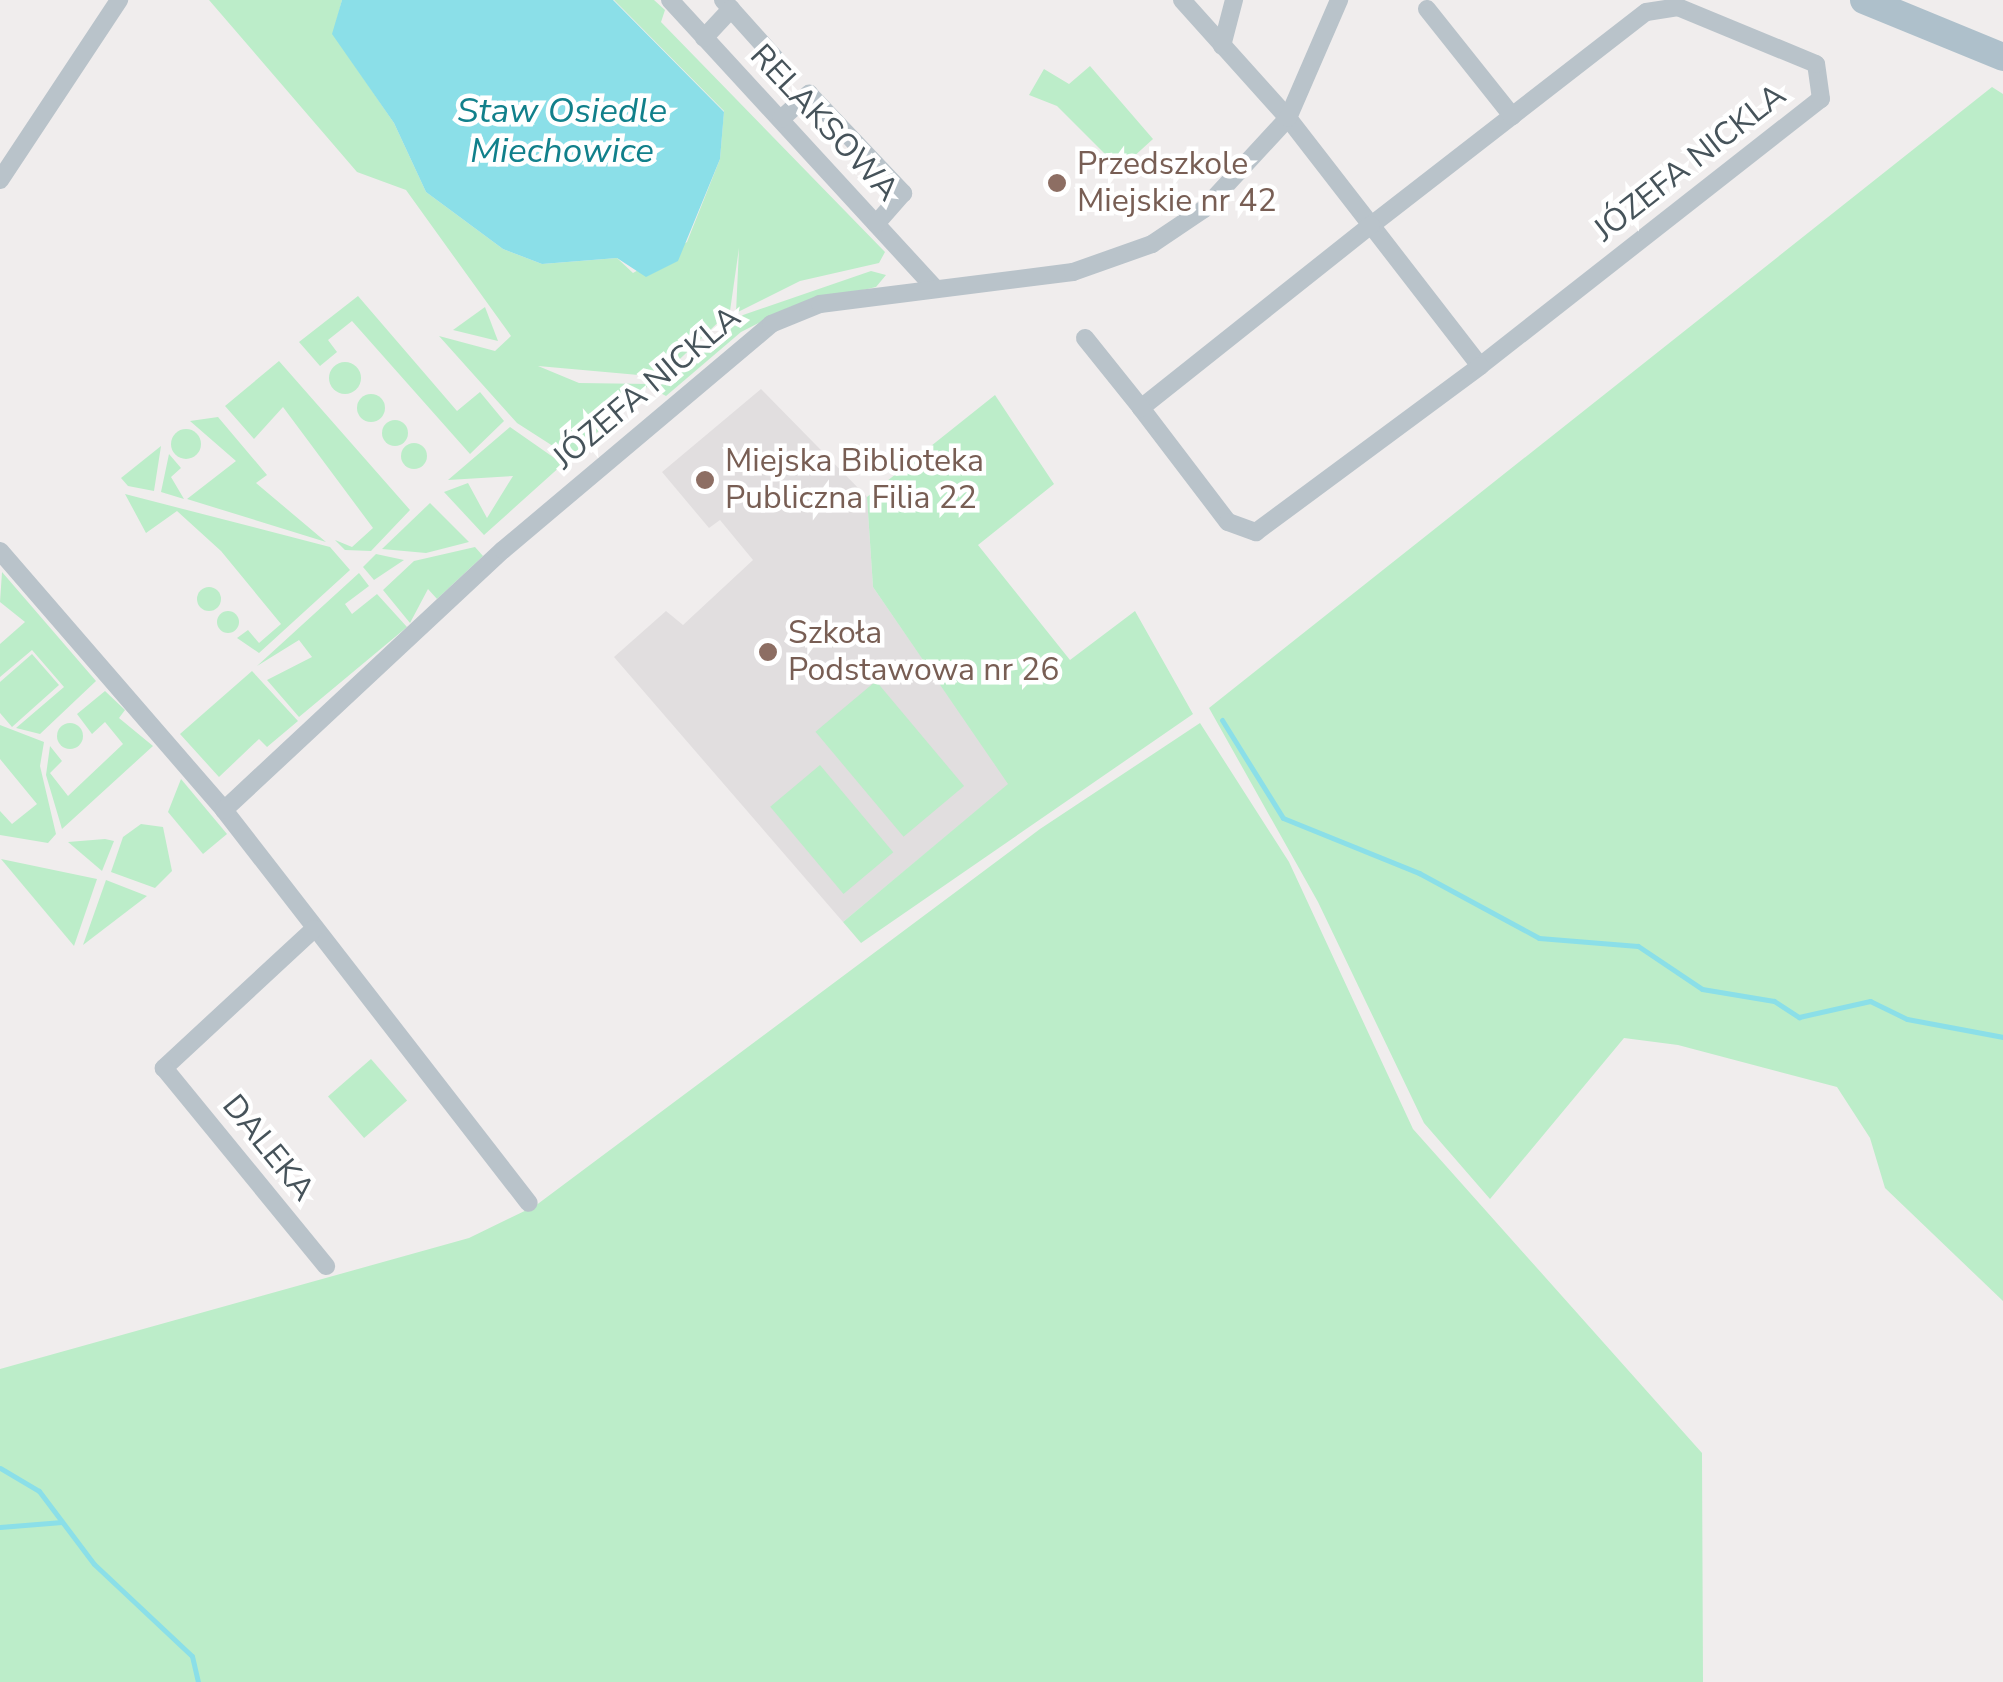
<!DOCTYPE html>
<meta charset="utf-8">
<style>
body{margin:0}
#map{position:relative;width:2003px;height:1682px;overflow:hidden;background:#f0eded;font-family:"Nunito Sans",sans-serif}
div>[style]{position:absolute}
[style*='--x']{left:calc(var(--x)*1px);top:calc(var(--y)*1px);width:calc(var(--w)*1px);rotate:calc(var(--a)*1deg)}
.education>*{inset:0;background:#e1dedf}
.green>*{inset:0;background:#bcedc9;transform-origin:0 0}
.round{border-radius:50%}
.water>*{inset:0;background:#8bdfe8}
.stream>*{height:5px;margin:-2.5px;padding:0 2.5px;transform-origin:2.5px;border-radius:2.5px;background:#8bdfe8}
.street>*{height:18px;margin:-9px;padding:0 9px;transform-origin:9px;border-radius:9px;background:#b9c3ca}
.primary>*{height:28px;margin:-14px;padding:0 14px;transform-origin:14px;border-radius:14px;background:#aec0cb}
.dots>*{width:28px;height:28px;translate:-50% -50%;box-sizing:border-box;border:5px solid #fff;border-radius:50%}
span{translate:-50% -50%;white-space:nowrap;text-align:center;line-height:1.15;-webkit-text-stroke:9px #fff;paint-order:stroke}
.street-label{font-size:32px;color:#46535a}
.education-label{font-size:32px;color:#785e54}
.left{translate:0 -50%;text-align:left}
.water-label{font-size:35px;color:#11808b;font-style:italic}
</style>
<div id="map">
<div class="education">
<div style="clip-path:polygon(761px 389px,867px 497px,873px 587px,1009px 784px,843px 922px,614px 657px,666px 611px,683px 625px,753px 560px,720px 520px,709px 528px,662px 472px)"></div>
</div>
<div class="green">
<div style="clip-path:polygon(209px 0,342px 0,333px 34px,394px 123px,426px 192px,503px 249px,542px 264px,617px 258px,633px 273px,687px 242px,720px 159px,724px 111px,614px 0,654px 0,665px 10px,661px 22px,885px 252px,879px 263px,800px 281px,736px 313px,739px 248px,730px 311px,661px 377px,538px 366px,579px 383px,650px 384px,570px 457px,517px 423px,439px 336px,495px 351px,511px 336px,406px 190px,357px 172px)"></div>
<div style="clip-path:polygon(1090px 66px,1153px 139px,1120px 169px,1057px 106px,1029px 95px,1044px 69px,1069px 84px)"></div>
<div style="clip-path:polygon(1992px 87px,2003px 94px,2003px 1301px,1885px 1188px,1870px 1138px,1837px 1087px,1678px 1045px,1624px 1038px,1490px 1199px,1424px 1123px,1318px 902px,1209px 708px)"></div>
<div style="clip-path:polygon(871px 271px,886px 275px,876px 287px,790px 307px,741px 332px,666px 396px,655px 390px,743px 315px)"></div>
<div style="clip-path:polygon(358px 296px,457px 411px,480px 392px,504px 421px,470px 454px,352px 321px,328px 340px,337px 352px,320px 366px,299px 342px)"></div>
<div style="clip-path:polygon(485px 307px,498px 341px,453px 330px)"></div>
<div style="clip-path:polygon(279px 361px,410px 510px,371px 551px,345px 550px,335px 540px,352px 547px,373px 528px,283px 407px,254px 439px,225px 406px)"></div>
<div class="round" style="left:329px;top:362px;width:32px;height:32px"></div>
<div class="round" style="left:357px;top:394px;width:28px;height:28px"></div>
<div style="clip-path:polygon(995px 395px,1054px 484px,978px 545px,1070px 660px,1135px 611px,1193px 714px,861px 943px,843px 922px,1008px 784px,873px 587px,867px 497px)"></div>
<div style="clip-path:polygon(218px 417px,267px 475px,256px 483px,326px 542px,187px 499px,236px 461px,190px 421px)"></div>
<div class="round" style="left:382px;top:420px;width:26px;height:26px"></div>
<div style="clip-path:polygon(510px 427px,563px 464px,484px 535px,444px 492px,468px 483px,487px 518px,513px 476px,448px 480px)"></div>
<div class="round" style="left:171px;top:429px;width:30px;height:30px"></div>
<div class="round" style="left:401px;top:443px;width:26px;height:26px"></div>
<div style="clip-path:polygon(161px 446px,154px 491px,128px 486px,121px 478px)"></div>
<div style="clip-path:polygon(169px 454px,181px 468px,171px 477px,184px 499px,161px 492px)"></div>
<div style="clip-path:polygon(125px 494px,330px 547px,350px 570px,259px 653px,237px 638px,248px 630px,259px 643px,281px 624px,221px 551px,177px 511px,146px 533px)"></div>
<div style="clip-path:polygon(430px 503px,469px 542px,426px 553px,382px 549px)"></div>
<div style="clip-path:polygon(475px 547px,483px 556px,437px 599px,428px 589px,410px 623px,383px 590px,414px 561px)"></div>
<div style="clip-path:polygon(376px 554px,404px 560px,374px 580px,363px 567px)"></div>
<div style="clip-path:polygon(2px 572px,96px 681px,40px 734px,16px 728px,64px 687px,32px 650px,0 677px,0 644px,25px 622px,0 602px)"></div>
<div style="clip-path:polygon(359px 573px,369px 586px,345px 604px,352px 614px,377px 594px,407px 627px,299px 717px,267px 680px,312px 657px,299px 640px,257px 666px)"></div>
<div class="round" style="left:197px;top:587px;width:24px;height:24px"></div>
<div class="round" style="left:217px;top:611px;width:22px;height:22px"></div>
<div style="clip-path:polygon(32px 654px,59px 685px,12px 727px,0 713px,0 682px)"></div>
<div style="clip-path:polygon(252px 671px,298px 721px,267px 747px,259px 739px,219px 777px,180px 734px)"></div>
<div style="left:876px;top:681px;width:137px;height:79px;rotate:50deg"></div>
<div style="clip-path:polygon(105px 691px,125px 710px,119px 718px,153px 746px,62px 829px,46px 775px,50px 746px,62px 761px,50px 773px,68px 796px,123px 744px,105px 722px,92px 734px,77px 714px)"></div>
<div class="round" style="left:57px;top:723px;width:26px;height:26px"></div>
<div style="clip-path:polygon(1200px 723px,1289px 862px,1413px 1129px,1702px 1453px,1703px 1682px,0 1682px,0 1369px,469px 1238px,535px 1206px,1040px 829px)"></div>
<div style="clip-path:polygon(0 725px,44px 742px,40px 766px,56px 834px,48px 843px,0 835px,0 811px,12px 824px,37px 804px,0 759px)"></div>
<div style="left:820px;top:765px;width:114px;height:65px;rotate:50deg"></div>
<div style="clip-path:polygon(181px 779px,227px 834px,203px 854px,168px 812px)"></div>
<div style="clip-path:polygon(141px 824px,163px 827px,172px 871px,155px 888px,111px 872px,123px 837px)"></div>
<div style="clip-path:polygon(114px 841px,102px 871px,68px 842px,105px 839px)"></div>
<div style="clip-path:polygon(1px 859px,97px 879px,74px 946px)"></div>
<div style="clip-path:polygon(106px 880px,147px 896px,83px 945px)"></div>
<div style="left:371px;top:1059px;width:55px;height:57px;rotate:49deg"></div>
</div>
<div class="water">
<div style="clip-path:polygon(342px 0,613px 0,724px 112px,720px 159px,678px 261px,646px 277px,617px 258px,542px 264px,503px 249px,426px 192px,394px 123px,332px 34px)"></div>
</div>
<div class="stream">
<div style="--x:1222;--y:720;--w:115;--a:58.1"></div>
<div style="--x:1283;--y:818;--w:147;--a:22"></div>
<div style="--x:1419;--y:873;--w:136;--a:28.4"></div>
<div style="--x:1539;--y:938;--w:99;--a:4.6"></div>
<div style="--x:1638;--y:946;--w:77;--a:33.9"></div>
<div style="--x:1702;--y:989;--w:73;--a:9.5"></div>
<div style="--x:1774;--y:1001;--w:30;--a:33"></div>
<div style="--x:1799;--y:1017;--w:73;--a:-12.7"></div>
<div style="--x:1870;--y:1001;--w:41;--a:25.9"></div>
<div style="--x:1907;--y:1019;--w:98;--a:10.6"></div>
<div style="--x:0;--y:1468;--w:45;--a:30.5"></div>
<div style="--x:39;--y:1491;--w:91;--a:53"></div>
<div style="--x:94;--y:1564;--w:134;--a:43.2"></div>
<div style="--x:192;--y:1656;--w:27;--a:77"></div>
<div style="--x:0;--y:1527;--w:62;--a:-4.6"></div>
</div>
<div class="street">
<div style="--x:670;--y:0;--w:390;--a:47.4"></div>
<div style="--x:723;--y:0;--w:90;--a:48.2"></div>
<div style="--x:1182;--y:0;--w:159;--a:48.1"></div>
<div style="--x:1288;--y:118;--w:135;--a:52.2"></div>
<div style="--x:1371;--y:225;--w:178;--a:52.3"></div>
<div style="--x:1480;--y:366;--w:433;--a:-38.1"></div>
<div style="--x:1821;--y:99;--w:35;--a:-98"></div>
<div style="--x:1816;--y:64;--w:149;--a:-157.6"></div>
<div style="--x:1678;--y:7;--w:32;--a:171"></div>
<div style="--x:1646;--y:12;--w:348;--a:142.2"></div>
<div style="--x:1371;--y:225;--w:294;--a:141.5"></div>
<div style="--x:1141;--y:408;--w:143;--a:52.7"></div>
<div style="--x:1228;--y:522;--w:30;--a:20"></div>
<div style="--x:1256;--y:532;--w:279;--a:-36.5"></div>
<div style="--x:1427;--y:9;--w:137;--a:51.5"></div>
<div style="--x:704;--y:38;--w:40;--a:-47"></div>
<div style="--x:1222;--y:46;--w:48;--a:-75.4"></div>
<div style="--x:781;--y:119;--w:38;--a:-42"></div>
<div style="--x:809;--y:94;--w:137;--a:46.5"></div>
<div style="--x:903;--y:193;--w:41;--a:131.1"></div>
<div style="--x:0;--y:180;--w:216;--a:-56.5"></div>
<div style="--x:1085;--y:338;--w:90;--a:51.3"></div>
<div style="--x:0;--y:551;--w:342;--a:49.1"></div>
<div style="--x:224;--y:810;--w:497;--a:52.2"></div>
<div style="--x:224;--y:810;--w:381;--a:-43"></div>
<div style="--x:503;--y:550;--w:351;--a:-40.1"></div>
<div style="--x:771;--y:324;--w:53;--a:-22.2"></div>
<div style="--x:820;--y:304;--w:255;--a:-7.2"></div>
<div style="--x:1073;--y:272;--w:84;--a:-19.5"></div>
<div style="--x:1152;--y:244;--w:63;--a:-33.9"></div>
<div style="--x:1204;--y:209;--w:124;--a:-47.3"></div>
<div style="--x:1288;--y:118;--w:129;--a:-66.6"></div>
<div style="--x:314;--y:929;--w:205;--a:137.2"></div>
<div style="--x:164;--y:1068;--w:256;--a:50.7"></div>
</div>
<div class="primary">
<div style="--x:1864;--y:0;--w:150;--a:22.3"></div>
</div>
<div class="dots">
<div style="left:1057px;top:183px;background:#8d6e63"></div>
<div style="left:705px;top:480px;background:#8d6e63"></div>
<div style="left:768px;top:652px;background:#8d6e63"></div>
</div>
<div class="street-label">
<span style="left:824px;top:123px;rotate:47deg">RELAKSOWA</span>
<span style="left:1690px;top:163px;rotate:-38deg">JÓZEFA NICKLA</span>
<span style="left:647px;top:388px;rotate:-40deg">JÓZEFA NICKLA</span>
<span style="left:268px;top:1148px;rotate:51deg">DALEKA</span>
</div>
<div class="education-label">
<span class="left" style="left:1077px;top:183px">Przedszkole<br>Miejskie nr 42</span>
<span class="left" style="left:725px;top:480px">Miejska Biblioteka<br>Publiczna Filia 22</span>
<span class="left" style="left:788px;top:652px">Szkoła<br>Podstawowa nr 26</span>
</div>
<div class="water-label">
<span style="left:562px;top:131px">Staw Osiedle<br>Miechowice</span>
</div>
</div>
